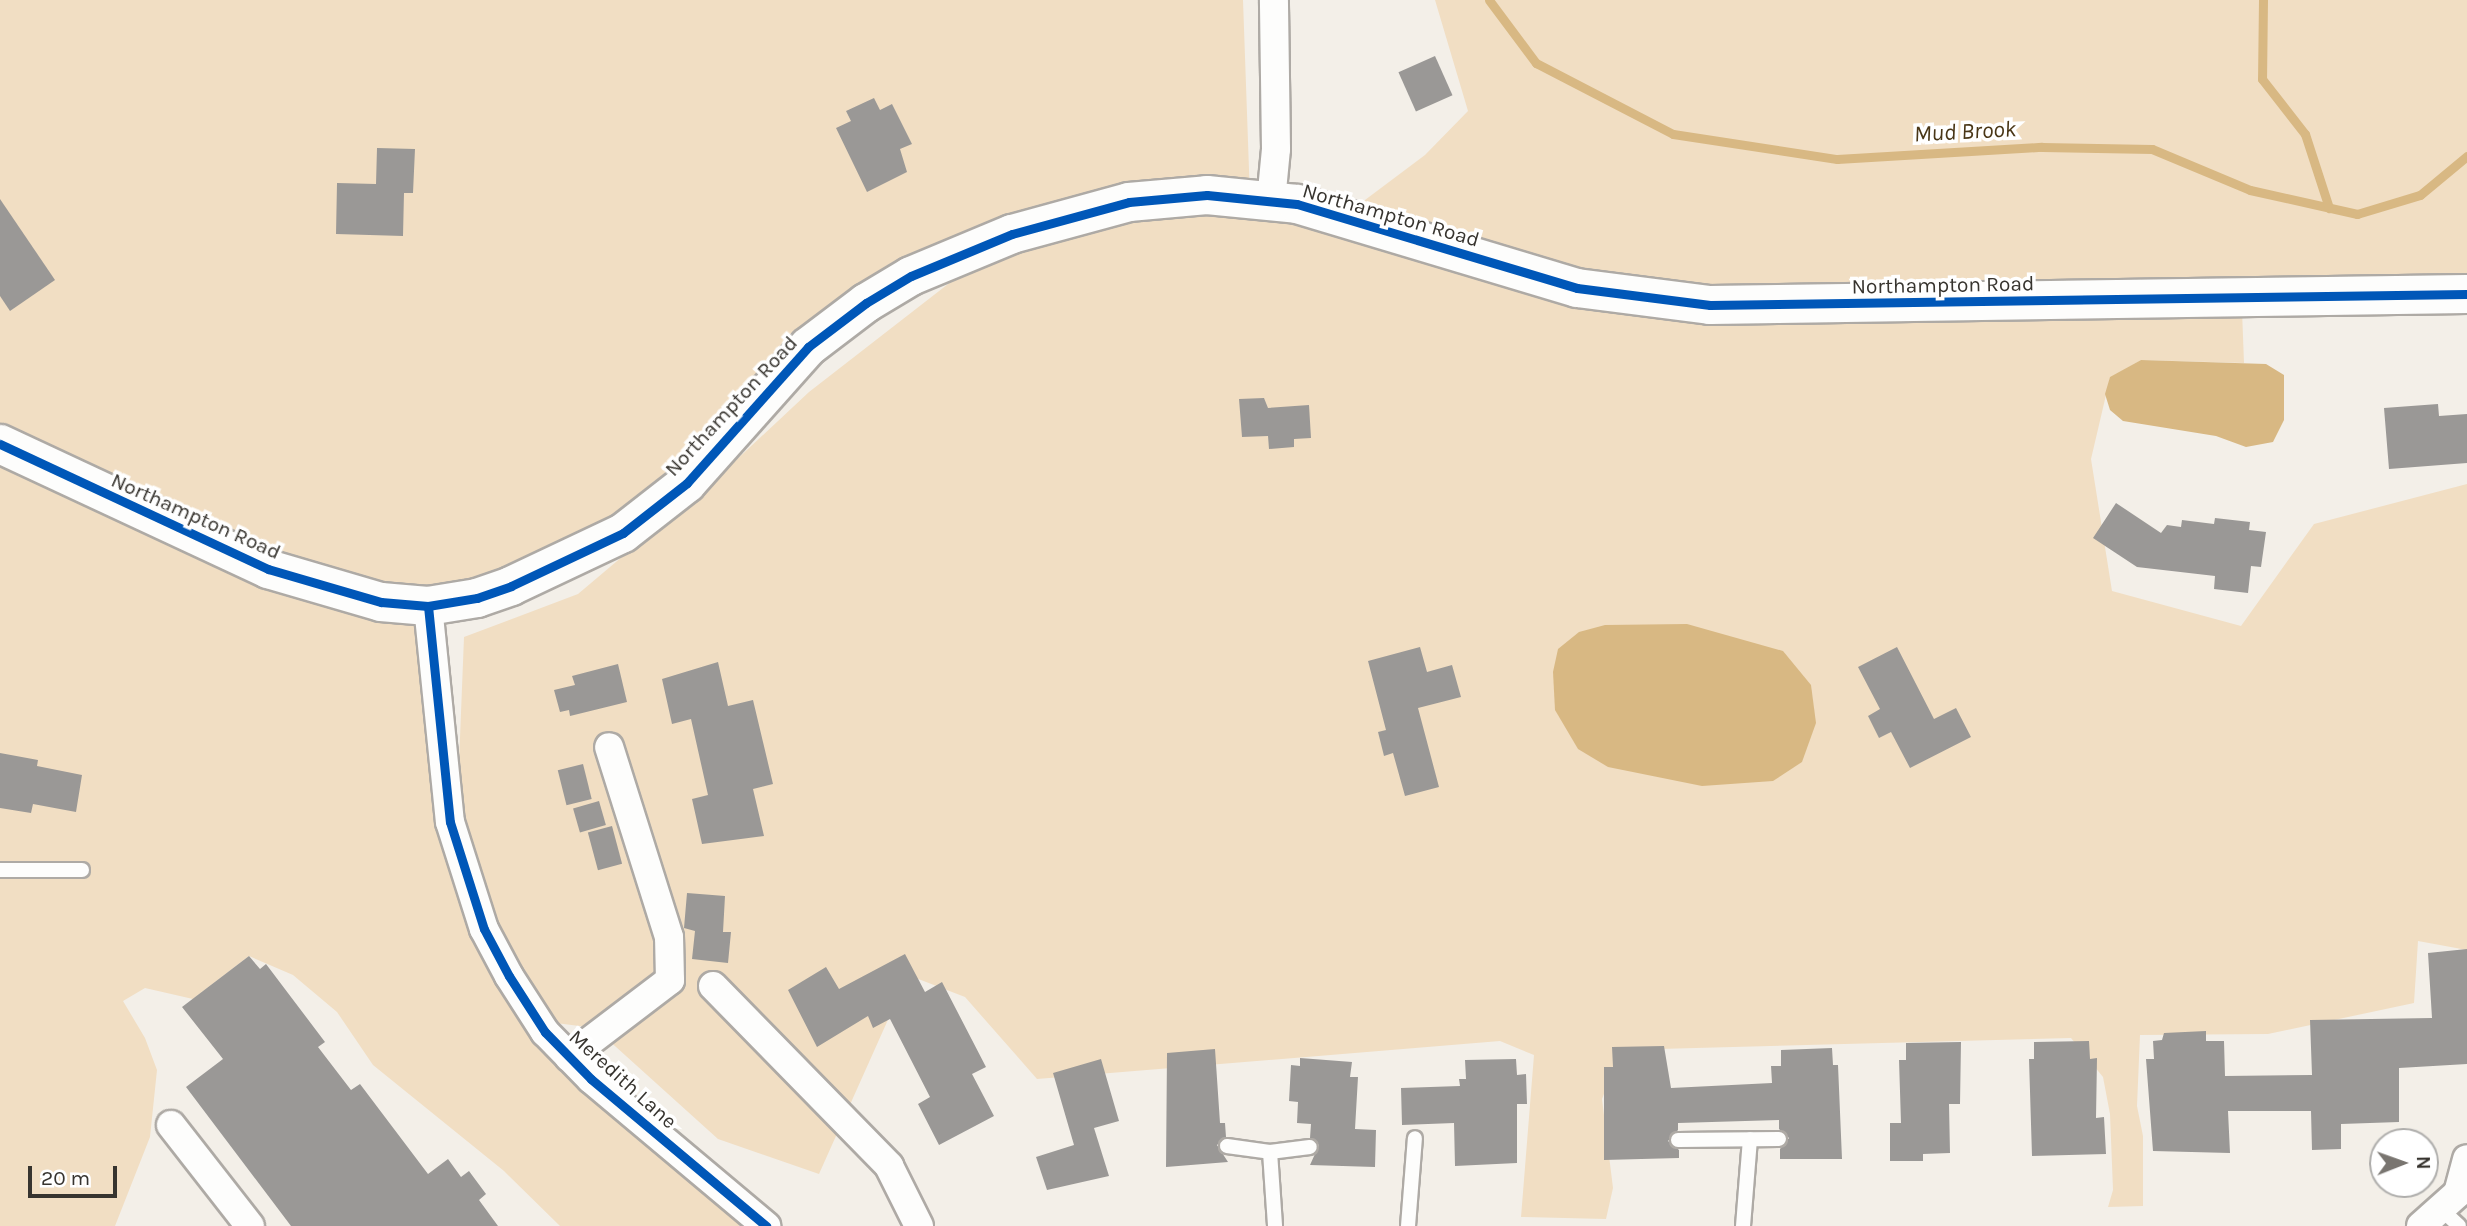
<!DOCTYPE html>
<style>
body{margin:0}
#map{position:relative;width:2467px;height:1226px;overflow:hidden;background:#f3efe8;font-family:Karla,sans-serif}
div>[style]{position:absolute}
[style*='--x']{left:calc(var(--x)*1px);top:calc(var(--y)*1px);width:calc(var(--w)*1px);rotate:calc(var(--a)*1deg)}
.green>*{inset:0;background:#f1dec3}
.water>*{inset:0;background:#d8b883}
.stream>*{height:9px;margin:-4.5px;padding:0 4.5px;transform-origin:4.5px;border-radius:4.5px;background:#d8b883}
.building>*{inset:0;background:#9a9896;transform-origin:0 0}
.roads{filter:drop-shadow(2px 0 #aeaaa5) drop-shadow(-2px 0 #aeaaa5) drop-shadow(0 2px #aeaaa5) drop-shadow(0 -2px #aeaaa5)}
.lane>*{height:14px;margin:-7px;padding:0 7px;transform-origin:7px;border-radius:7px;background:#fdfdfc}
.street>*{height:28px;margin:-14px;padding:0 14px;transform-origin:14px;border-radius:14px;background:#fdfdfc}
.secondary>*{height:38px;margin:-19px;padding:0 19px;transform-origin:19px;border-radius:19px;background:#fdfdfc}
.cycleway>*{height:9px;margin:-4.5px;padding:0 4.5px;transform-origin:4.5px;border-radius:4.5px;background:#0057b8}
span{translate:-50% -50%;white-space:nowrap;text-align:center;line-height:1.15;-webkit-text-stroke:7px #fff;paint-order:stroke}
.street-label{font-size:21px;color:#37342f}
.water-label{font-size:23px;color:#493616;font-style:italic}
.north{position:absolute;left:2369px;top:1128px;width:70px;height:70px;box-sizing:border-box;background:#fff;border:2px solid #afaeac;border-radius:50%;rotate:89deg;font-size:19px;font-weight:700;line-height:28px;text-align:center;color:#37342f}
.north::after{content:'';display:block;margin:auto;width:24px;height:32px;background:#797570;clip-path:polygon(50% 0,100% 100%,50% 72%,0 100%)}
.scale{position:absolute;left:28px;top:1166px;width:89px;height:32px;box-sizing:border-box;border:4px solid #37342f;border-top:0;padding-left:9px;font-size:21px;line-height:24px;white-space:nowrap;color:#37342f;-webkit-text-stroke:5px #fff;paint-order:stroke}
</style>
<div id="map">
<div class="green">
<div style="clip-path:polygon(0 0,1243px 0,1250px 198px,1207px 195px,911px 276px,687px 483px,454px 603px,435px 637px,450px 822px,545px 1032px,736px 1196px,739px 1226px,560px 1226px,504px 1171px,373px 1065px,337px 1012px,293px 975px,249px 956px,193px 999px,145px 988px,123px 1001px,145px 1038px,157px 1070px,150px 1137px,115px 1226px,0 1226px)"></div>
<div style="clip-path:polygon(1435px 0,2467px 0,2467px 294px,1710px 305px,1345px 215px,1425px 155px,1468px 111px)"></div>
<div style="clip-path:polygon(1246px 214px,1358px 229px,1647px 310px,2242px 310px,2244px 363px,2141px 360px,2110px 378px,2091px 459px,2112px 591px,2241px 626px,2314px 524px,2467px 484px,2467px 950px,2418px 941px,2414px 1003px,2268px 1034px,2140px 1035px,2137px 1106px,2143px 1136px,2143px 1206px,2108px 1207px,2113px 1190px,2110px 1114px,2103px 1077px,2071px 1038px,1621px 1050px,1602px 1099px,1613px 1188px,1606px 1219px,1521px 1217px,1534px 1055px,1500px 1041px,1037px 1079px,965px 997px,908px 975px,819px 1174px,718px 1139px,595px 1028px,556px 1023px,493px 917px,467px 838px,459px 763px,464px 637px,578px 594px,732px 464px,809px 392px,970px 267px,1126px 217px)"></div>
</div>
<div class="water">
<div style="clip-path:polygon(2141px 360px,2266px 364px,2284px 375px,2284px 420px,2273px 442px,2246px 447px,2216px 436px,2123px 421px,2110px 410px,2105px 394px,2110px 377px)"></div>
<div style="clip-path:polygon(1687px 624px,1783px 651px,1811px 685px,1816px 723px,1802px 762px,1773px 781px,1702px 786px,1608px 767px,1578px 749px,1555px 710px,1553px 672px,1558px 649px,1579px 632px,1605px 625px)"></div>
</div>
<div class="stream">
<div style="--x:1489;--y:0;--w:79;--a:53.3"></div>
<div style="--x:1536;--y:63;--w:154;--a:27.4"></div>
<div style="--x:1673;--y:134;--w:166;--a:8.7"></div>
<div style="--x:1837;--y:159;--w:205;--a:-3.4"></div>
<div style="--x:2042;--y:147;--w:110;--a:1"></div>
<div style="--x:2152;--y:149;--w:106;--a:22.7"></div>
<div style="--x:2250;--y:190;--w:110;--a:12.6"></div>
<div style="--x:2357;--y:214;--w:66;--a:-16.8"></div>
<div style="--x:2420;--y:195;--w:61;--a:-39.7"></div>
<div style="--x:2263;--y:0;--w:79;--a:90.7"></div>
<div style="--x:2262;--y:79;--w:70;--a:52"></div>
<div style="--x:2305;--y:134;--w:78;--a:72"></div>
</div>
<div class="building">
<div style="left:1435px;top:56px;width:43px;height:40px;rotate:66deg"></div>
<div style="clip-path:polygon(874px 98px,880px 110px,892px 104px,912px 144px,900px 149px,907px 172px,867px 192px,836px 128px,851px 121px,846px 111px)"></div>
<div style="clip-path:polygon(377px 148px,415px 149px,413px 193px,404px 193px,403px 236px,336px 234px,337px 183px,376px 184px)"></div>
<div style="clip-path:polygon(0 199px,55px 280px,10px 311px,0 296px)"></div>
<div style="clip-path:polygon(1264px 398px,1268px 408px,1309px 405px,1311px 438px,1294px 439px,1294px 447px,1269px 449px,1268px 436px,1242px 437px,1239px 399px)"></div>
<div style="clip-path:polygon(2438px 404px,2439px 416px,2467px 414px,2467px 463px,2389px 469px,2384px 408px)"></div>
<div style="clip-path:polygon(2116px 503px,2161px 533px,2167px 525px,2181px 527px,2182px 520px,2214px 524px,2215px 518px,2250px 522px,2249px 530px,2266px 532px,2261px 567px,2251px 566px,2248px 593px,2214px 589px,2215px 576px,2137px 567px,2093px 538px)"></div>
<div style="clip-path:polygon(1420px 647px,1427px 672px,1452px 665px,1461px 697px,1418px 708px,1439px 787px,1405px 796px,1393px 753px,1384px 756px,1378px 732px,1386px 730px,1368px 661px)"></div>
<div style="clip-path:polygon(1897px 647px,1934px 719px,1956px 708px,1971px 737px,1910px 768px,1891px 732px,1879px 738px,1868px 716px,1880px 709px,1858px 667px)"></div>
<div style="clip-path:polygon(718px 662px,728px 706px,753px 700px,773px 784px,753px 789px,764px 836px,702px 844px,692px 799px,708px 795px,691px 719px,672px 724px,662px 679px)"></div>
<div style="clip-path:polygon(618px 664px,627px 702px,570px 716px,569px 710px,560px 712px,554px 690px,575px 685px,572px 676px)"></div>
<div style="clip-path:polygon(0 753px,38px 760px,37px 766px,82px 775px,76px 812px,33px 804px,31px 813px,0 808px)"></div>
<div style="left:583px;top:764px;width:36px;height:26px;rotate:76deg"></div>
<div style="left:599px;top:801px;width:25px;height:27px;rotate:74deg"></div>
<div style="left:612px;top:826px;width:39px;height:25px;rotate:75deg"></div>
<div style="clip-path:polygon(687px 893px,725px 896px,723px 932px,731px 932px,728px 963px,692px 959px,695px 931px,684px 928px)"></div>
<div style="clip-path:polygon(2467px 949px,2467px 1064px,2399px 1068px,2399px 1122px,2341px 1124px,2341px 1149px,2312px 1150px,2311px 1111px,2228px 1111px,2230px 1153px,2153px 1151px,2146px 1059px,2154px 1059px,2153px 1041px,2162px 1040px,2164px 1033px,2206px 1031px,2206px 1041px,2224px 1041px,2225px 1076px,2312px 1075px,2310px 1020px,2432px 1018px,2428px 953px)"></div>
<div style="clip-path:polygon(905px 954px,925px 992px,942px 982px,986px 1067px,972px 1074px,994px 1116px,939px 1145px,918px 1104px,930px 1097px,890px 1019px,873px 1028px,868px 1016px,817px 1047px,788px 990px,826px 967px,839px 989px)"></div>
<div style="clip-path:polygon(249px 956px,260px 969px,266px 964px,325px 1042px,318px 1047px,351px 1090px,360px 1084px,428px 1174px,448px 1159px,461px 1177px,469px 1171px,486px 1194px,479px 1200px,498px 1226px,291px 1226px,186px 1087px,223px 1059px,182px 1007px)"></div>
<div style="clip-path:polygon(2089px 1041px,2090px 1059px,2097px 1058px,2096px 1118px,2104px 1117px,2106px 1154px,2032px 1156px,2029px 1059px,2034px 1059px,2034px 1042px)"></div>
<div style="clip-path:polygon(1961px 1042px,1960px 1104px,1949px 1104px,1950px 1153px,1923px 1154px,1923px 1161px,1890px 1161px,1890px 1123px,1901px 1123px,1899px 1060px,1906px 1060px,1906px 1043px)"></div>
<div style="clip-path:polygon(1664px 1046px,1671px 1088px,1772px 1083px,1771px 1066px,1781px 1066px,1781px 1050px,1832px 1048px,1833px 1065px,1838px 1065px,1842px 1159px,1780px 1159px,1780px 1149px,1789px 1138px,1779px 1129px,1779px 1120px,1678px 1123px,1678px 1130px,1668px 1141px,1679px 1150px,1679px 1158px,1604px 1160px,1604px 1067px,1613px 1067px,1612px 1047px)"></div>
<div style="clip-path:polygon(1215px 1049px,1220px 1123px,1225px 1123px,1226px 1137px,1217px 1145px,1228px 1162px,1166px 1167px,1167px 1053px)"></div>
<div style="clip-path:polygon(1300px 1058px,1352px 1062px,1350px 1077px,1358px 1077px,1355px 1129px,1376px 1130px,1375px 1167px,1310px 1165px,1319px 1145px,1310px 1138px,1311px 1124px,1297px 1123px,1298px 1102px,1289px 1101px,1291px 1065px,1300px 1066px)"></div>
<div style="clip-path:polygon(1101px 1059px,1119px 1121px,1094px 1128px,1109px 1176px,1047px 1190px,1036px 1157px,1074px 1145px,1053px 1073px)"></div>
<div style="clip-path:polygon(1516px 1059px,1517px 1075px,1526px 1074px,1527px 1104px,1517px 1104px,1517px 1163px,1455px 1166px,1454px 1123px,1402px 1125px,1401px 1088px,1460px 1086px,1459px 1079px,1466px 1079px,1465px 1060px)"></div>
</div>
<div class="roads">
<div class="lane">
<div style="--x:0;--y:870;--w:82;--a:0"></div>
<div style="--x:1678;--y:1140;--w:101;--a:-0.6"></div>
<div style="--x:1227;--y:1146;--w:43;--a:7.9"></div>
<div style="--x:1270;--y:1152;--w:40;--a:-7.1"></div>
<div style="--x:1270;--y:1152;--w:74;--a:86.1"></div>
<div style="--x:2442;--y:1210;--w:23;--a:43"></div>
<div style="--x:1408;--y:1226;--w:88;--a:-85.5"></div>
<div style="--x:1743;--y:1226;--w:87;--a:-85.4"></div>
</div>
<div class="street">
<div style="--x:1271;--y:201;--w:52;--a:-84.5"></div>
<div style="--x:1276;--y:149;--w:149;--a:-90.8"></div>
<div style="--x:428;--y:606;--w:217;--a:84.2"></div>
<div style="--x:450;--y:822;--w:112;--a:72.4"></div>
<div style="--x:484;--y:929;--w:53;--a:62"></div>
<div style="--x:509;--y:976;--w:67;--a:57.3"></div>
<div style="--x:545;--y:1032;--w:66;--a:45.6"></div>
<div style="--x:591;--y:1079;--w:229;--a:40"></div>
<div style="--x:713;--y:986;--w:252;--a:45.6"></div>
<div style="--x:889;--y:1166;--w:67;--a:63.4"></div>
<div style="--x:569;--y:1057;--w:127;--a:-37.3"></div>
<div style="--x:670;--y:980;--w:43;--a:-91.3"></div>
<div style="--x:669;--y:937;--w:199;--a:-107.5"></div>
<div style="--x:171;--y:1125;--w:128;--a:52"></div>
<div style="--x:2421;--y:1226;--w:50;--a:-41.7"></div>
<div style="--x:2458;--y:1193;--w:35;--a:-75"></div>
</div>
<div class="secondary">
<div style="--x:0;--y:444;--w:296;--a:25"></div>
<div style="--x:268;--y:569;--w:118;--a:16.3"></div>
<div style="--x:381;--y:602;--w:47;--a:4.9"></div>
<div style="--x:428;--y:606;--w:50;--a:-9.3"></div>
<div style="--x:477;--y:598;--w:36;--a:-19"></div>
<div style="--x:511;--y:586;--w:124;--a:-25.3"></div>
<div style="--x:623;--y:533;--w:81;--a:-38"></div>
<div style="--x:687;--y:483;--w:182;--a:-48.3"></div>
<div style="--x:808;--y:347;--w:73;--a:-37.2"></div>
<div style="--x:866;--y:303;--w:52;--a:-31"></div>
<div style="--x:911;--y:276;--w:109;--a:-22.6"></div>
<div style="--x:1012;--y:234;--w:121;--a:-15.3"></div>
<div style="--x:1129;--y:202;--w:78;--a:-5.1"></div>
<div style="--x:1207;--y:195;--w:90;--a:5.7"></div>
<div style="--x:1297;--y:204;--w:292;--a:16.7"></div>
<div style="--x:1577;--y:288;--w:134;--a:7.3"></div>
<div style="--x:1710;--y:305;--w:757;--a:-0.83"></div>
</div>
</div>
<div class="cycleway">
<div style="--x:0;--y:444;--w:296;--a:25"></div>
<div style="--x:268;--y:569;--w:118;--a:16.3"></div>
<div style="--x:381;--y:602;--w:47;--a:4.9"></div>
<div style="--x:428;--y:606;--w:50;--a:-9.3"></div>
<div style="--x:477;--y:598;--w:36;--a:-19"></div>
<div style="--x:511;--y:586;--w:124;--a:-25.3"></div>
<div style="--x:623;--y:533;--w:81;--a:-38"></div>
<div style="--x:687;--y:483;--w:182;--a:-48.3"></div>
<div style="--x:808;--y:347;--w:73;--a:-37.2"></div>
<div style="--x:866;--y:303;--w:52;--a:-31"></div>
<div style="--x:911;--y:276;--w:109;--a:-22.6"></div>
<div style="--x:1012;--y:234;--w:121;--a:-15.3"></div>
<div style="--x:1129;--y:202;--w:78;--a:-5.1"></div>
<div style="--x:1207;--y:195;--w:90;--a:5.7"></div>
<div style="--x:1297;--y:204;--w:292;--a:16.7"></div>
<div style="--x:1577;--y:288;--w:134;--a:7.3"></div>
<div style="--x:1710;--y:305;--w:757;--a:-0.83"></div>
<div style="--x:428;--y:606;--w:217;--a:84.2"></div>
<div style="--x:450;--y:822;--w:112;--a:72.4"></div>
<div style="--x:484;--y:929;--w:53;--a:62"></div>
<div style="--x:509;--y:976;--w:67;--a:57.3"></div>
<div style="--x:545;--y:1032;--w:66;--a:45.6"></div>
<div style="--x:591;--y:1079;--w:229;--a:40"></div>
</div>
<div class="street-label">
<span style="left:1391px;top:215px;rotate:16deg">Northampton Road</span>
<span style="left:1943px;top:285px;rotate:-1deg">Northampton Road</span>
<span style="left:731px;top:406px;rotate:-47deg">Northampton Road</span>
<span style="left:196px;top:516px;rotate:24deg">Northampton Road</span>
<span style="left:623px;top:1079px;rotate:42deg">Meredith Lane</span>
</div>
<div class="water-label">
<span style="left:1965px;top:132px;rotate:-3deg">Mud Brook</span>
</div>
<div class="north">N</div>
<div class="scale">20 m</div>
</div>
